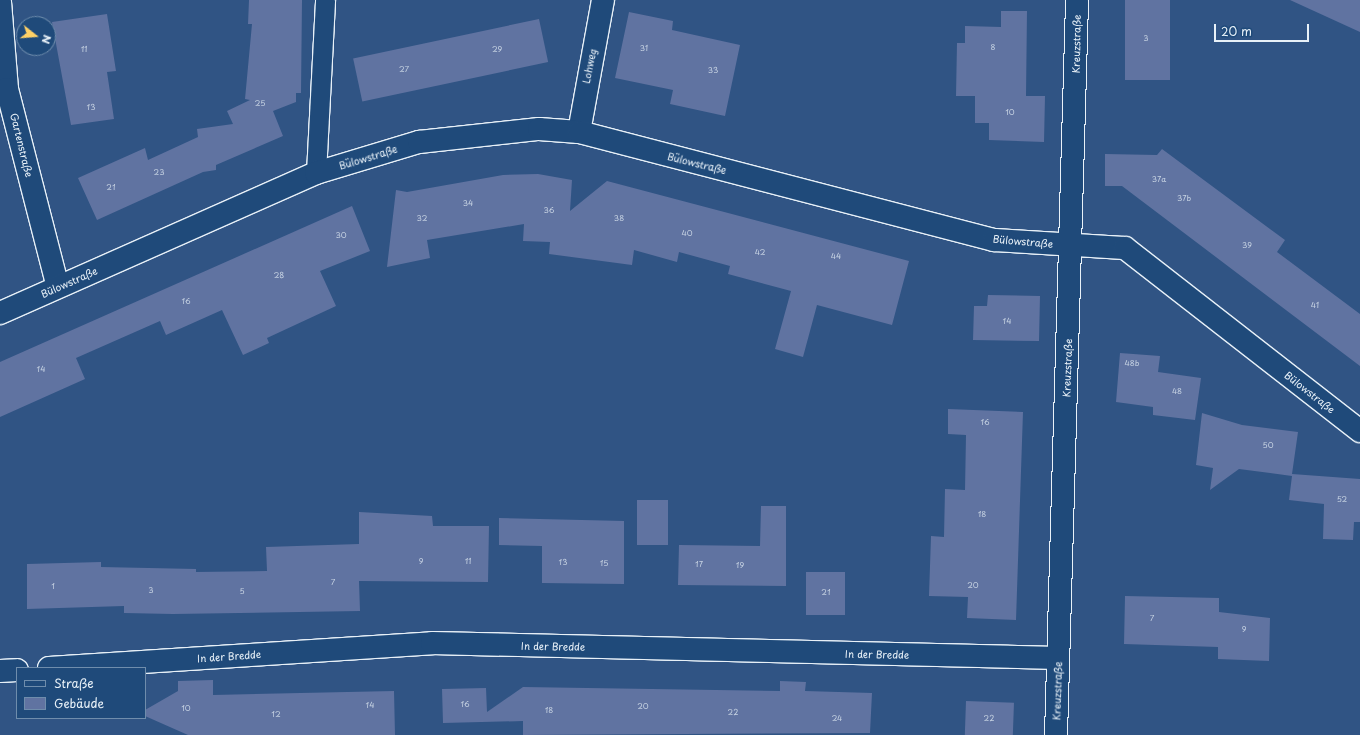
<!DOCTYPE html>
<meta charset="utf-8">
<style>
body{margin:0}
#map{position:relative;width:1360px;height:735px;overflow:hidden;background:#305484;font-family:"Playpen Sans",sans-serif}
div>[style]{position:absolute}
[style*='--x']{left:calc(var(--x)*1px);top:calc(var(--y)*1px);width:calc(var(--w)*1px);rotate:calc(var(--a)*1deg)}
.building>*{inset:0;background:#6073a1;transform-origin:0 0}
.roads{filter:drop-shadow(1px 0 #e8f1f8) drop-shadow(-1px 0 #e8f1f8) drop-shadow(0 1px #e8f1f8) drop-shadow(0 -1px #e8f1f8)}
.lane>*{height:19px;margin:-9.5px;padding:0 9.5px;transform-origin:9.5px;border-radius:9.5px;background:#1f4a7a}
.street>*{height:22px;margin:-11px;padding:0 11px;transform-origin:11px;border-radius:11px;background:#1f4a7a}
span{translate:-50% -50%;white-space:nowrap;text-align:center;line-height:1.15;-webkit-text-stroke:3px #1f4a7a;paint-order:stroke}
.number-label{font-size:8px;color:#c6d2e2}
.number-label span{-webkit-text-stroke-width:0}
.street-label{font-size:10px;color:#e8f1f8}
.legend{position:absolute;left:16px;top:667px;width:130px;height:52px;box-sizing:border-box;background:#1f4a7a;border:1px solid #6f8dac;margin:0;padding:5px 7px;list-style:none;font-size:12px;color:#e8f1f8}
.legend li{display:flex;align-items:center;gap:8px;height:20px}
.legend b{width:20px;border:1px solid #6f8dac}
.north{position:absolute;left:16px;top:16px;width:40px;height:40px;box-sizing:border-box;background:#1f4a7a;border:1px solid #6f8dac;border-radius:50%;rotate:107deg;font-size:11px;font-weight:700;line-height:16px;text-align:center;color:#e8f1f8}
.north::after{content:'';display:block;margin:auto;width:14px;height:18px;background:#ffd166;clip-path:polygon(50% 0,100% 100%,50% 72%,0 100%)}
.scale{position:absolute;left:1214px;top:24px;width:95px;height:18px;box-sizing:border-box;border:2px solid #e8f1f8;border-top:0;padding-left:5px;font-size:12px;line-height:14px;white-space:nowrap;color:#e8f1f8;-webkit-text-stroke:3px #1f4a7a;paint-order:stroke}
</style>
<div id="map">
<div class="building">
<div style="clip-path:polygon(249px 0,302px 0,301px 93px,296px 93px,296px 102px,273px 111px,283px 136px,216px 165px,216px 170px,203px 172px,97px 220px,78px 178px,145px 148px,148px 160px,198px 137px,197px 129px,233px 124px,227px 111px,250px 100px,245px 99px,252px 24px,248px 24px)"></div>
<div style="left:1125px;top:0;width:45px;height:80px"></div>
<div style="clip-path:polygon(1290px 0,1360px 0,1360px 32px)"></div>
<div style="clip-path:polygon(1001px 11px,1027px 11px,1026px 96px,1045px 96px,1044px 142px,989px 140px,989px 123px,975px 123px,975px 96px,956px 96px,957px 43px,965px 43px,965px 26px,1001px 27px)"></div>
<div style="clip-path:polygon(629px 12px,673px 21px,672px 30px,740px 45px,725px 116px,670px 104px,673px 90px,615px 78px)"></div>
<div style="clip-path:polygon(107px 14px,116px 71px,107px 72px,114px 119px,71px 125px,52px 22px)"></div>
<div style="left:539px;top:19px;width:44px;height:190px;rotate:78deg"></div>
<div style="clip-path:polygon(1162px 149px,1285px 240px,1277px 252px,1360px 314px,1360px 366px,1122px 186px,1105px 186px,1105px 154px,1157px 155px)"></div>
<div style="clip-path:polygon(538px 174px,572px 180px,570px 211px,607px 181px,909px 261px,892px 325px,817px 305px,803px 357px,775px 349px,791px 291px,728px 274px,730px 266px,679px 252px,677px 262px,634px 250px,632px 265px,549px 254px,550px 242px,523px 241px,524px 224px,427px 240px,430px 258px,387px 267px,396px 190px,407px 192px,503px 175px)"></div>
<div style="clip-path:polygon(352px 206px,370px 251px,320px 271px,336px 306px,267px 338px,269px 343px,243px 355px,222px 310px,166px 335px,160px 321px,76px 358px,85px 379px,0 417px,0 362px)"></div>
<div style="clip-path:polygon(988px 295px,1040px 296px,1039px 341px,973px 340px,974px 306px,987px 306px)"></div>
<div style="clip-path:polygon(1120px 353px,1160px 356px,1158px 372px,1201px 378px,1195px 420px,1153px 415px,1153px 407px,1116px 402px)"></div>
<div style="clip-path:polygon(948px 409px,1023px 412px,1016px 620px,967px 618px,968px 597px,929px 596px,931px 536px,944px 537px,945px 489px,965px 490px,966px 435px,948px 434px)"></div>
<div style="clip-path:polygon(1202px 413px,1242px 425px,1298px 432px,1292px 474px,1360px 479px,1360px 522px,1354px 522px,1353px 540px,1323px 539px,1324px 504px,1289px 500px,1292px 476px,1239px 469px,1210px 490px,1213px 468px,1196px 465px)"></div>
<div style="left:637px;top:500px;width:31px;height:45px"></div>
<div style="clip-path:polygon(761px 506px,786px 506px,786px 586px,678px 585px,679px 545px,760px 546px)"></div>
<div style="clip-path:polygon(359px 512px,432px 516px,433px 526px,489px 526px,488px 582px,359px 581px,360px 611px,173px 614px,124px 613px,124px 606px,27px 609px,27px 564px,101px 562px,101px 567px,196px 569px,196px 572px,267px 571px,266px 547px,359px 544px)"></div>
<div style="clip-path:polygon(499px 518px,624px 521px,624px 584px,542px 583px,542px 546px,499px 545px)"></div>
<div style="left:806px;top:572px;width:39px;height:43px"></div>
<div style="clip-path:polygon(1125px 596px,1219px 598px,1219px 612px,1270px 618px,1269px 661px,1218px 659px,1218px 647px,1124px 644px)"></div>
<div style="clip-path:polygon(213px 680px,213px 695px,394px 691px,395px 735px,188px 735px,145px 716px,145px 710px,178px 691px,178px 681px)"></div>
<div style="clip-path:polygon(780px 681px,806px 682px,805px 691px,872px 693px,870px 733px,523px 735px,523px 721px,443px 723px,442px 689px,486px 688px,487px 712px,523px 687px,780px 691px)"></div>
<div style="left:966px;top:701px;width:48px;height:34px;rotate:2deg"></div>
</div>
<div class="roads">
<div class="lane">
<div style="--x:316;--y:173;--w:173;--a:-87"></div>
</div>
<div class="street">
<div style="--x:0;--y:2;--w:87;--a:85.4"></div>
<div style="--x:7;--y:89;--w:204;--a:75.6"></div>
<div style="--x:579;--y:132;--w:134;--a:-79.7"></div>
<div style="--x:0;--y:313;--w:346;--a:-23.9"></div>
<div style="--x:316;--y:173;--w:108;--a:-16.8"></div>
<div style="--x:419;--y:142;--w:121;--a:-6.2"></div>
<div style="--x:539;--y:129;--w:40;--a:4.3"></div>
<div style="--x:579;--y:132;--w:429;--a:14.6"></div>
<div style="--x:994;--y:240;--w:131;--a:3.5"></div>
<div style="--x:1125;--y:248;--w:298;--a:37.9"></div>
<div style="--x:49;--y:668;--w:384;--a:-3.7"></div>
<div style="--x:432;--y:643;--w:626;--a:1.37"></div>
<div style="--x:0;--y:671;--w:17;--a:-3"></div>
<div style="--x:1056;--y:735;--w:735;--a:-88.36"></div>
</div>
</div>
<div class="number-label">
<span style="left:1146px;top:39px">3</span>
<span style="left:993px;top:48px">8</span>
<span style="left:644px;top:49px">31</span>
<span style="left:84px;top:50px">11</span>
<span style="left:497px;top:50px">29</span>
<span style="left:404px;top:70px">27</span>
<span style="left:713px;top:71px">33</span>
<span style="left:260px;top:104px">25</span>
<span style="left:91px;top:108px">13</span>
<span style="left:1010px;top:113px">10</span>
<span style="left:159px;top:173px">23</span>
<span style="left:1159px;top:180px">37a</span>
<span style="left:111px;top:188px">21</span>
<span style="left:1184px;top:199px">37b</span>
<span style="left:468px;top:204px">34</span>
<span style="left:549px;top:211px">36</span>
<span style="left:422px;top:219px">32</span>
<span style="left:619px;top:219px">38</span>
<span style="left:687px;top:234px">40</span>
<span style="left:341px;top:236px">30</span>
<span style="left:1247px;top:246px">39</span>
<span style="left:760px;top:253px">42</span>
<span style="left:836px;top:257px">44</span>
<span style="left:279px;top:276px">28</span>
<span style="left:186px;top:302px">16</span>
<span style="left:1315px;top:306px">41</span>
<span style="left:1007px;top:322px">14</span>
<span style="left:1132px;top:364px">48b</span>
<span style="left:41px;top:370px">14</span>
<span style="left:1177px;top:392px">48</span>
<span style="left:985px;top:423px">16</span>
<span style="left:1268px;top:446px">50</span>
<span style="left:1342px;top:500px">52</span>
<span style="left:982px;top:515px">18</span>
<span style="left:421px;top:562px">9</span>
<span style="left:468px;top:562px">11</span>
<span style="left:563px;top:563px">13</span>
<span style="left:604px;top:564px">15</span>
<span style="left:699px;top:565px">17</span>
<span style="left:740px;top:566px">19</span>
<span style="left:333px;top:583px">7</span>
<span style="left:973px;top:586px">20</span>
<span style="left:53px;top:587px">1</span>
<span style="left:151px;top:591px">3</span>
<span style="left:242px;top:592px">5</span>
<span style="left:826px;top:593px">21</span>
<span style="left:1152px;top:619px">7</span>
<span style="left:1244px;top:630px">9</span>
<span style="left:465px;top:705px">16</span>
<span style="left:370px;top:706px">14</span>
<span style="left:643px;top:707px">20</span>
<span style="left:186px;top:709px">10</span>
<span style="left:549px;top:711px">18</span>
<span style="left:733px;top:713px">22</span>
<span style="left:276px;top:715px">12</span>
<span style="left:837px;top:719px">24</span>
<span style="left:989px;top:719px">22</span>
</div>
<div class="street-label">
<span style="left:1076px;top:44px;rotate:-89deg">Kreuzstraße</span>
<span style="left:589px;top:66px;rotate:-78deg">Lohweg</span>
<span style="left:22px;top:145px;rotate:76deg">Gartenstraße</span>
<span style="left:368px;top:157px;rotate:-17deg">Bülowstraße</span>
<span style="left:697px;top:163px;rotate:14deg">Bülowstraße</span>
<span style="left:1023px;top:241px;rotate:5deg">Bülowstraße</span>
<span style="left:69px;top:282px;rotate:-24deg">Bülowstraße</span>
<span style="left:1067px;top:368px;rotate:-88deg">Kreuzstraße</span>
<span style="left:1310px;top:392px;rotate:38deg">Bülowstraße</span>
<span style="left:553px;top:646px;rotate:1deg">In der Bredde</span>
<span style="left:877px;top:654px;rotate:1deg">In der Bredde</span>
<span style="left:229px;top:656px;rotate:-4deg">In der Bredde</span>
<span style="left:1057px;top:691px;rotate:-88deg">Kreuzstraße</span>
</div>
<ul class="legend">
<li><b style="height:5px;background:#1f4a7a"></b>Straße</li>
<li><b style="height:11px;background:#6073a1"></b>Gebäude</li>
</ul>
<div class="north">N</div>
<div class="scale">20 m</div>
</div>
